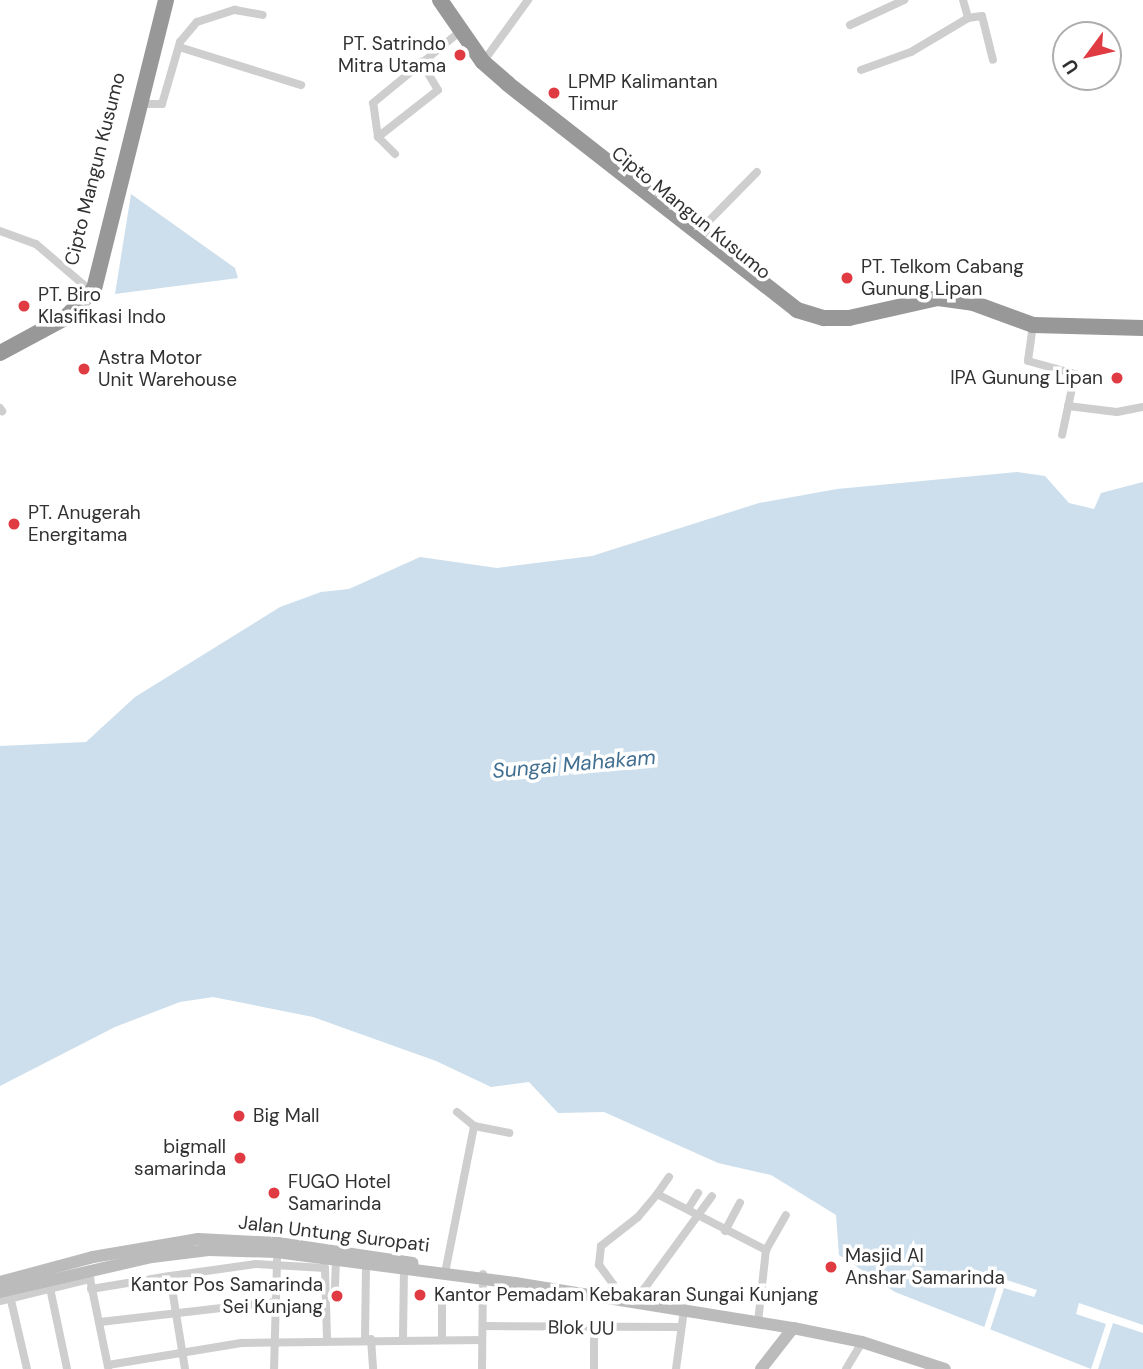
<!DOCTYPE html>
<style>
body{margin:0}
#map{position:relative;width:1143px;height:1369px;overflow:hidden;background:#fff;font-family:"DM Sans",sans-serif}
div>[style]{position:absolute}
[style*='--x']{left:calc(var(--x)*1px);top:calc(var(--y)*1px);width:calc(var(--w)*1px);rotate:calc(var(--a)*1deg)}
.water>*{inset:0;background:#cddfec}
.pier>*{inset:0;background:#fff}
.street>*{height:8px;margin:-4px;padding:0 4px;transform-origin:4px;border-radius:4px;background:#cecece}
.secondary>*{height:12px;margin:-6px;padding:0 6px;transform-origin:6px;border-radius:6px;background:#bbb}
.highway>*{height:16px;margin:-8px;padding:0 8px;transform-origin:8px;border-radius:8px;background:#989898}
.dots>*{width:19px;height:19px;translate:-50% -50%;box-sizing:border-box;border:4px solid #fff;border-radius:50%}
span{translate:-50% -50%;white-space:nowrap;text-align:center;line-height:1.15;-webkit-text-stroke:7px #fff;paint-order:stroke}
.poi-label{font-size:19px;color:#313131}
.right{translate:-100% -50%;text-align:right}
.left{translate:0 -50%;text-align:left}
.street-label{font-size:19px;color:#313131}
.water-label{font-size:21px;color:#416f91;font-style:italic}
.north{position:absolute;left:1052px;top:21px;width:70px;height:70px;box-sizing:border-box;background:#fff;border:2px solid #adadad;border-radius:50%;rotate:237deg;font-size:19px;font-weight:700;line-height:28px;text-align:center;color:#313131}
.north::after{content:'';display:block;margin:auto;width:24px;height:32px;background:#e03b42;clip-path:polygon(50% 0,100% 100%,50% 72%,0 100%)}
</style>
<div id="map">
<div class="water">
<div style="clip-path:polygon(131px 194px,235px 268px,238px 278px,115px 294px)"></div>
<div style="clip-path:polygon(1017px 472px,1045px 476px,1069px 503px,1094px 509px,1101px 493px,1143px 482px,1143px 1369px,1091px 1369px,895px 1292px,839px 1255px,836px 1215px,771px 1175px,718px 1163px,604px 1112px,558px 1113px,529px 1082px,491px 1087px,436px 1061px,313px 1017px,213px 997px,180px 1002px,115px 1027px,0 1086px,0 746px,86px 742px,135px 697px,280px 607px,321px 592px,349px 589px,420px 557px,497px 568px,592px 556px,759px 503px,837px 489px)"></div>
</div>
<div class="pier">
<div style="clip-path:polygon(970px 1268px,1037px 1290px,1034px 1297px,1004px 1288px,990px 1330px,984px 1328px,997px 1287px,967px 1277px)"></div>
<div style="clip-path:polygon(1079px 1303px,1143px 1325px,1143px 1333px,1113px 1323px,1098px 1369px,1091px 1369px,1106px 1324px,1076px 1314px)"></div>
</div>
<div class="street">
<div style="--x:963;--y:0;--w:19;--a:74"></div>
<div style="--x:850;--y:25;--w:60;--a:-24.8"></div>
<div style="--x:179;--y:47;--w:128;--a:17.3"></div>
<div style="--x:483;--y:62;--w:77;--a:-54"></div>
<div style="--x:861;--y:70;--w:53;--a:-19.8"></div>
<div style="--x:911;--y:52;--w:66;--a:-30.8"></div>
<div style="--x:968;--y:18;--w:14;--a:-8"></div>
<div style="--x:982;--y:16;--w:45;--a:76"></div>
<div style="--x:141;--y:104;--w:21;--a:0"></div>
<div style="--x:162;--y:104;--w:65;--a:-73.8"></div>
<div style="--x:180;--y:42;--w:26;--a:-50"></div>
<div style="--x:197;--y:22;--w:40;--a:-18"></div>
<div style="--x:235;--y:10;--w:28;--a:10"></div>
<div style="--x:378;--y:137;--w:76;--a:-38.1"></div>
<div style="--x:438;--y:90;--w:33;--a:-121"></div>
<div style="--x:395;--y:154;--w:24;--a:-135"></div>
<div style="--x:378;--y:137;--w:34;--a:-98"></div>
<div style="--x:373;--y:103;--w:115;--a:-39.4"></div>
<div style="--x:0;--y:231;--w:38;--a:20"></div>
<div style="--x:36;--y:244;--w:65;--a:40.6"></div>
<div style="--x:698;--y:232;--w:84;--a:-45.5"></div>
<div style="--x:1033;--y:325;--w:36;--a:98"></div>
<div style="--x:1028;--y:361;--w:49;--a:15.5"></div>
<div style="--x:1075;--y:374;--w:62;--a:102"></div>
<div style="--x:1068;--y:406;--w:49;--a:7"></div>
<div style="--x:1117;--y:412;--w:26;--a:-11"></div>
<div style="--x:0;--y:408;--w:4;--a:56"></div>
<div style="--x:457;--y:1112;--w:22;--a:39"></div>
<div style="--x:474;--y:1126;--w:36;--a:11"></div>
<div style="--x:669;--y:1177;--w:21;--a:125"></div>
<div style="--x:657;--y:1194;--w:123;--a:27.2"></div>
<div style="--x:688;--y:1209;--w:19;--a:-58"></div>
<div style="--x:725;--y:1231;--w:32;--a:-62"></div>
<div style="--x:446;--y:1268;--w:145;--a:-78.8"></div>
<div style="--x:335;--y:1287;--w:26;--a:-88"></div>
<div style="--x:50;--y:1288;--w:83;--a:78.1"></div>
<div style="--x:91;--y:1289;--w:80;--a:-9.3"></div>
<div style="--x:10;--y:1296;--w:75;--a:76.9"></div>
<div style="--x:611;--y:1299;--w:15;--a:-82"></div>
<div style="--x:613;--y:1284;--w:24;--a:-126"></div>
<div style="--x:599;--y:1265;--w:19;--a:-84"></div>
<div style="--x:601;--y:1246;--w:47;--a:-38.1"></div>
<div style="--x:638;--y:1217;--w:30;--a:-50"></div>
<div style="--x:0;--y:1301;--w:93;--a:-13.7"></div>
<div style="--x:90;--y:1279;--w:90;--a:78.4"></div>
<div style="--x:644;--y:1304;--w:15;--a:-90"></div>
<div style="--x:644;--y:1289;--w:115;--a:-53.8"></div>
<div style="--x:100;--y:1322;--w:175;--a:-6.6"></div>
<div style="--x:758;--y:1322;--w:72;--a:-83.7"></div>
<div style="--x:766;--y:1250;--w:40;--a:-60.3"></div>
<div style="--x:483;--y:1326;--w:197;--a:0.3"></div>
<div style="--x:365;--y:1339;--w:74;--a:-89.2"></div>
<div style="--x:371;--y:1339;--w:30;--a:86"></div>
<div style="--x:403;--y:1339;--w:69;--a:-89.2"></div>
<div style="--x:442;--y:1340;--w:48;--a:-90"></div>
<div style="--x:108;--y:1365;--w:135;--a:-9.4"></div>
<div style="--x:241;--y:1343;--w:241;--a:-0.7"></div>
<div style="--x:185;--y:1369;--w:94;--a:-99.2"></div>
<div style="--x:170;--y:1276;--w:87;--a:-7.9"></div>
<div style="--x:256;--y:1264;--w:69;--a:3.3"></div>
<div style="--x:325;--y:1268;--w:71;--a:88.4"></div>
<div style="--x:274;--y:1369;--w:109;--a:-88.4"></div>
<div style="--x:482;--y:1369;--w:95;--a:-89.4"></div>
<div style="--x:594;--y:1369;--w:40;--a:-90"></div>
<div style="--x:676;--y:1369;--w:60;--a:-82.3"></div>
<div style="--x:846;--y:1369;--w:31;--a:-59"></div>
</div>
<div class="secondary">
<div style="--x:0;--y:1282;--w:96;--a:-15"></div>
<div style="--x:93;--y:1257;--w:107;--a:-9.7"></div>
<div style="--x:198;--y:1239;--w:80;--a:2.9"></div>
<div style="--x:278;--y:1243;--w:136;--a:8.4"></div>
<div style="--x:0;--y:1292;--w:156;--a:-13"></div>
<div style="--x:152;--y:1257;--w:57;--a:-7"></div>
<div style="--x:209;--y:1250;--w:67;--a:1.7"></div>
<div style="--x:276;--y:1252;--w:241;--a:7.4"></div>
<div style="--x:515;--y:1283;--w:282;--a:9.2"></div>
<div style="--x:793;--y:1328;--w:70;--a:11.5"></div>
<div style="--x:862;--y:1342;--w:87;--a:18"></div>
<div style="--x:761;--y:1369;--w:52;--a:-52"></div>
</div>
<div class="highway">
<div style="--x:440;--y:0;--w:75;--a:55.3"></div>
<div style="--x:483;--y:62;--w:33;--a:41"></div>
<div style="--x:508;--y:84;--w:367;--a:38"></div>
<div style="--x:797;--y:310;--w:28;--a:17"></div>
<div style="--x:824;--y:318;--w:25;--a:0"></div>
<div style="--x:849;--y:318;--w:91;--a:-12.7"></div>
<div style="--x:938;--y:298;--w:35;--a:8"></div>
<div style="--x:973;--y:303;--w:64;--a:20.1"></div>
<div style="--x:1033;--y:325;--w:110;--a:1.6"></div>
<div style="--x:0;--y:353;--w:74;--a:-28.3"></div>
<div style="--x:65;--y:318;--w:41;--a:-45"></div>
<div style="--x:94;--y:289;--w:298;--a:-76"></div>
</div>
<div class="dots">
<div style="left:460px;top:55px;background:#e03b42"></div>
<div style="left:554px;top:93px;background:#e03b42"></div>
<div style="left:847px;top:278px;background:#e03b42"></div>
<div style="left:24px;top:306px;background:#e03b42"></div>
<div style="left:84px;top:369px;background:#e03b42"></div>
<div style="left:1117px;top:378px;background:#e03b42"></div>
<div style="left:14px;top:524px;background:#e03b42"></div>
<div style="left:239px;top:1116px;background:#e03b42"></div>
<div style="left:240px;top:1158px;background:#e03b42"></div>
<div style="left:274px;top:1193px;background:#e03b42"></div>
<div style="left:831px;top:1267px;background:#e03b42"></div>
<div style="left:420px;top:1295px;background:#e03b42"></div>
<div style="left:337px;top:1296px;background:#e03b42"></div>
</div>
<div class="poi-label">
<span class="right" style="left:446px;top:55px">PT. Satrindo<br>Mitra Utama</span>
<span class="left" style="left:568px;top:93px">LPMP Kalimantan<br>Timur</span>
<span class="left" style="left:861px;top:278px">PT. Telkom Cabang<br>Gunung Lipan</span>
<span class="left" style="left:38px;top:306px">PT. Biro<br>Klasifikasi Indo</span>
<span class="left" style="left:98px;top:369px">Astra Motor<br>Unit Warehouse</span>
<span class="right" style="left:1103px;top:378px">IPA Gunung Lipan</span>
<span class="left" style="left:28px;top:524px">PT. Anugerah<br>Energitama</span>
<span class="left" style="left:253px;top:1116px">Big Mall</span>
<span class="right" style="left:226px;top:1158px">bigmall<br>samarinda</span>
<span class="left" style="left:288px;top:1193px">FUGO Hotel<br>Samarinda</span>
<span class="left" style="left:845px;top:1267px">Masjid Al<br>Anshar Samarinda</span>
<span class="right" style="left:323px;top:1296px">Kantor Pos Samarinda<br>Sei Kunjang</span>
<span class="left" style="left:434px;top:1295px">Kantor Pemadam Kebakaran Sungai Kunjang</span>
</div>
<div class="street-label">
<span style="left:95px;top:169px;rotate:-76deg">Cipto Mangun Kusumo</span>
<span style="left:691px;top:213px;rotate:39deg">Cipto Mangun Kusumo</span>
<span style="left:334px;top:1234px;rotate:7deg">Jalan Untung Suropati</span>
<span style="left:581px;top:1328px;rotate:1deg">Blok UU</span>
</div>
<div class="water-label">
<span style="left:574px;top:764px;rotate:-5deg">Sungai Mahakam</span>
</div>
<div class="north">U</div>
</div>
